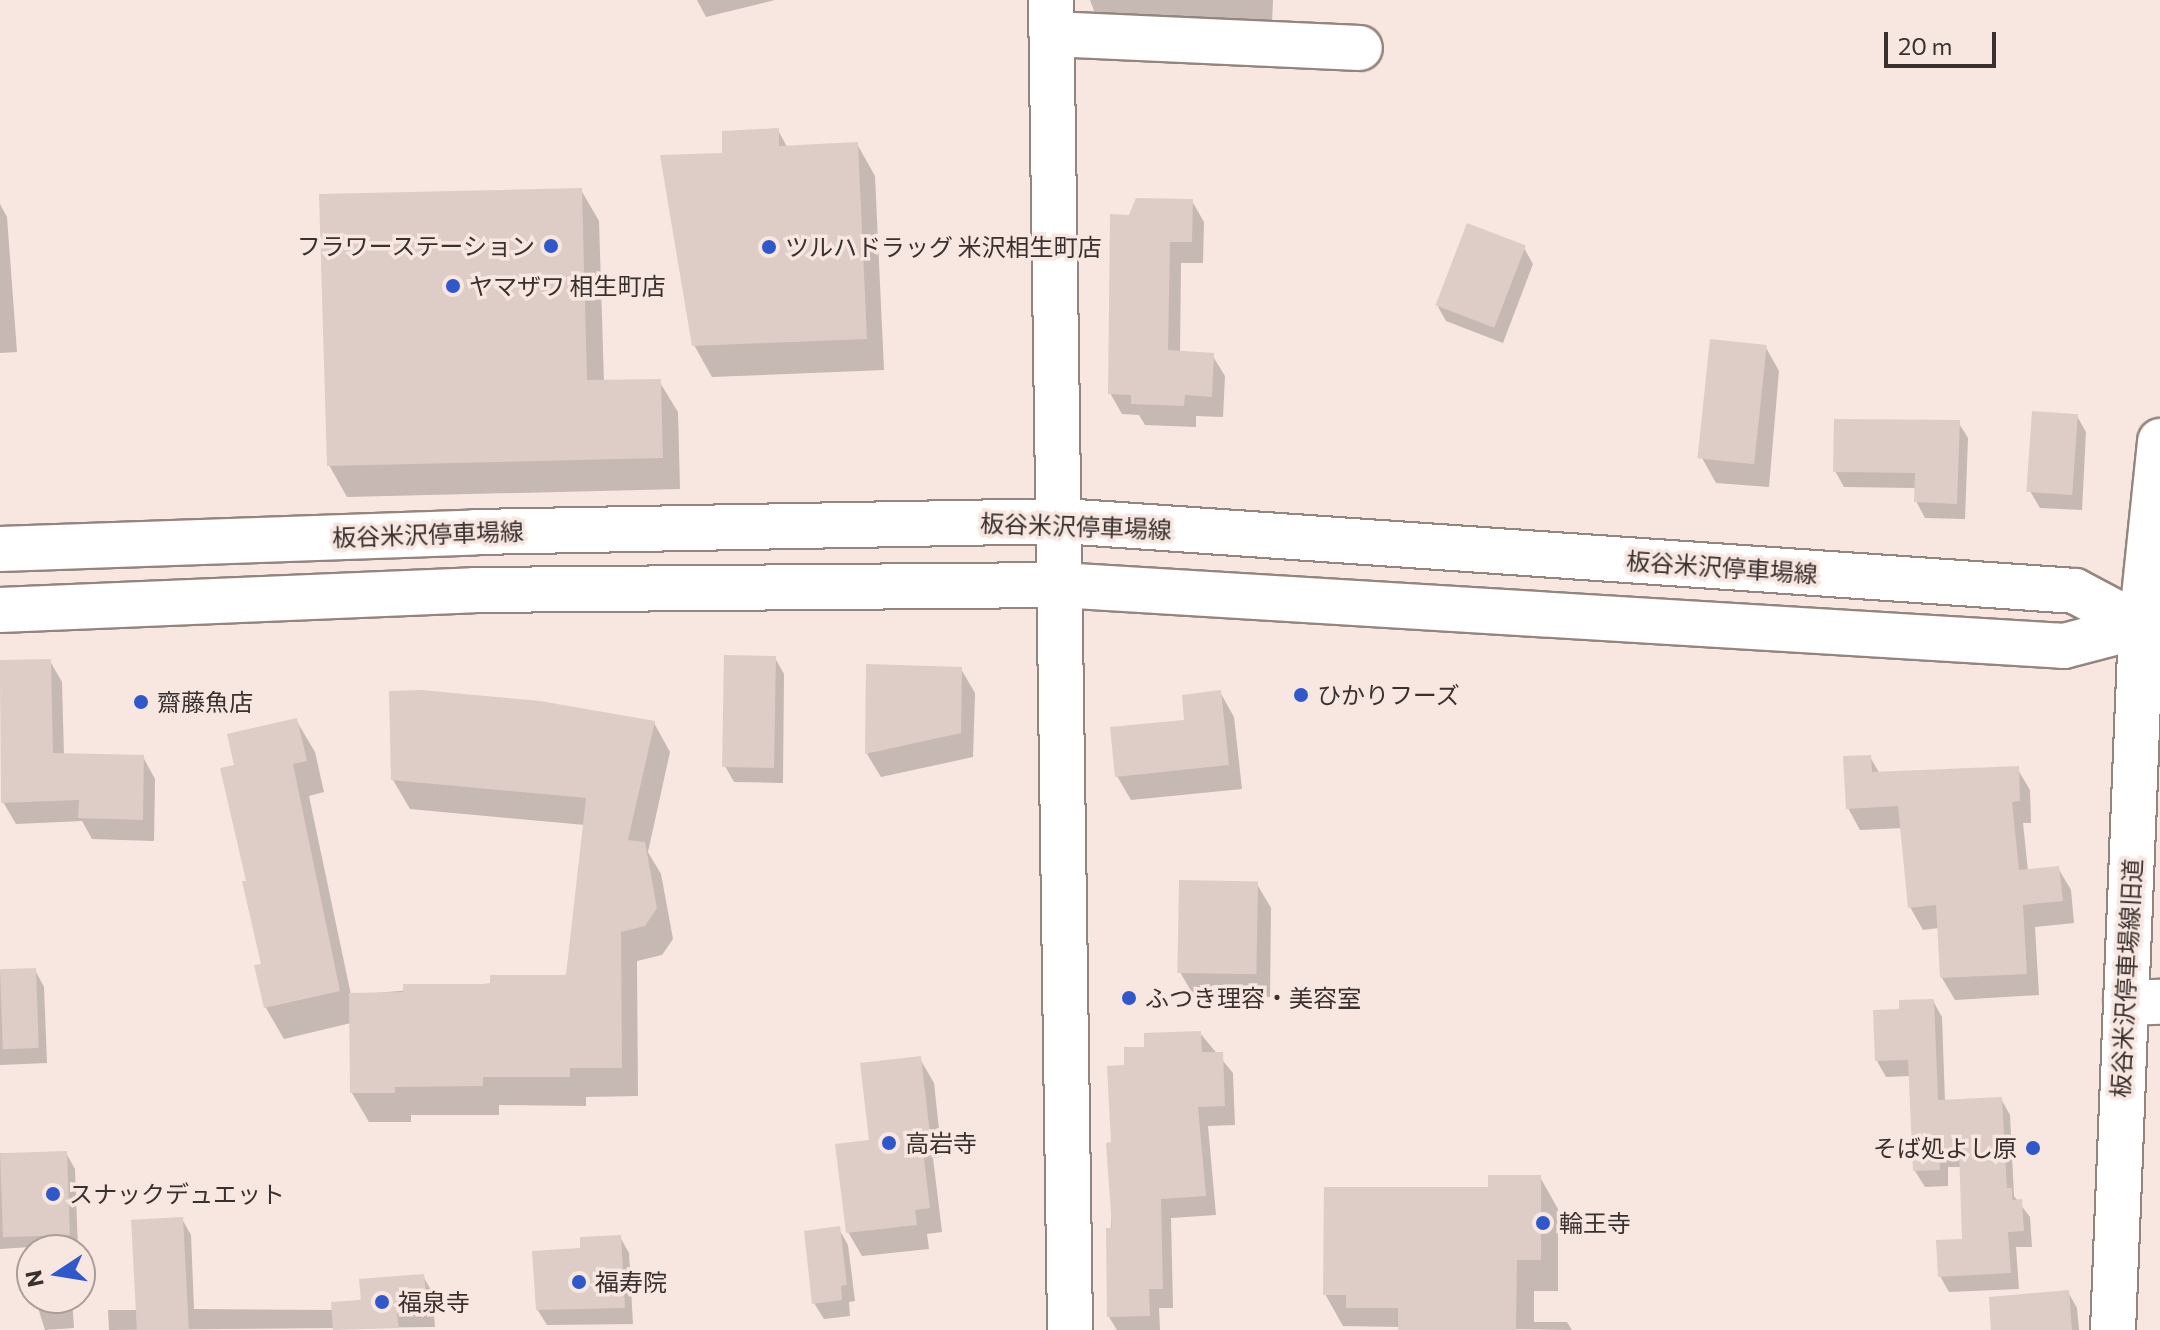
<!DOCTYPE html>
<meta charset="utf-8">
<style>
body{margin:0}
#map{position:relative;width:2160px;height:1330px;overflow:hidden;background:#f8e6e0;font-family:Commissioner,"Noto Sans JP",sans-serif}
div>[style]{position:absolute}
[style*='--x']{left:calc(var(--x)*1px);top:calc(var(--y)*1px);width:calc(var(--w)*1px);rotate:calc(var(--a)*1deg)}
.shadow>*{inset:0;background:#0003}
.building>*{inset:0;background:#deccc7;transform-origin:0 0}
.roads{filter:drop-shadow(2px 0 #95857f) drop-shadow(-2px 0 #95857f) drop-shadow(0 2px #95857f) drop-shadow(0 -2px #95857f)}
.minor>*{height:44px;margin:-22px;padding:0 22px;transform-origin:22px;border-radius:22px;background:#fff}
.tertiary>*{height:44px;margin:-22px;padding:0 22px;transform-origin:22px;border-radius:22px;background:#fff}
.secondary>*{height:44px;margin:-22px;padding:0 22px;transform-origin:22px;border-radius:22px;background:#fff}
.dots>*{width:22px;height:22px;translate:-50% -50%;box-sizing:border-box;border:4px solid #f8e6e0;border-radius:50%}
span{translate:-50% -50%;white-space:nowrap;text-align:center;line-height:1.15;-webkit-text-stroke:7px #f8e6e0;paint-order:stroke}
.poi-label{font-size:24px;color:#38312f}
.right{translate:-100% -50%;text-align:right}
.left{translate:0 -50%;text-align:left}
.street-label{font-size:24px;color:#38312f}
.north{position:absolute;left:16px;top:1234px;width:80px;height:80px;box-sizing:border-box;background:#f8e6e0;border:2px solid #ab9e99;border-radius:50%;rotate:258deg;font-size:22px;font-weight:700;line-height:32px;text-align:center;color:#38312f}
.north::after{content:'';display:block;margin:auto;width:28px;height:36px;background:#3058c8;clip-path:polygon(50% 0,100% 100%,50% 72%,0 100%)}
.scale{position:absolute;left:1884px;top:32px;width:112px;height:36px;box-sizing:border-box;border:4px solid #38312f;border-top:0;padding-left:10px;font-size:24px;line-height:28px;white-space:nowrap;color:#38312f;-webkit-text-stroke:6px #f8e6e0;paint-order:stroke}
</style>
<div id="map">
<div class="shadow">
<div style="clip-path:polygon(697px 0,775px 0,706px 17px)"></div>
<div style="clip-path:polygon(1090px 0,1273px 0,1272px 23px,1102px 32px)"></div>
<div style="clip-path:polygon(778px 130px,787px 147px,857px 144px,875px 176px,884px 370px,712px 377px,694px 345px,724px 155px)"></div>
<div style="clip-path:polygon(581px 190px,599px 221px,604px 382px,659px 381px,678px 412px,680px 489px,347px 497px,329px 465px)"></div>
<div style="clip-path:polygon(1192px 201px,1204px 222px,1203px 263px,1181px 263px,1180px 353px,1212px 355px,1225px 376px,1223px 417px,1196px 416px,1196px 427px,1145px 425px,1139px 415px,1122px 414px,1110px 393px,1130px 217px)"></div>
<div style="clip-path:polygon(0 204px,7px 217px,17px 352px,0 353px)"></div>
<div style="clip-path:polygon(1524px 248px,1533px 264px,1503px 343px,1446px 321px,1437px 305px)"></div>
<div style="clip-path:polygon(1765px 346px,1779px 371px,1769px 487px,1716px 483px,1702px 458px)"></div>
<div style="clip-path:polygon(2077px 416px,2086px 432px,2082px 510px,2040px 508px,2030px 491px)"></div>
<div style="clip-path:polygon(1958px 422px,1968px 438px,1965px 519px,1925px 518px,1916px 501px,1916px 488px,1844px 487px,1835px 471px)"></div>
<div style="clip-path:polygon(775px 658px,784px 674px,783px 783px,734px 782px,725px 766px)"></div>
<div style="clip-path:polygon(50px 661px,62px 682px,64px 756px,143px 757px,155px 779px,154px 841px,92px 839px,82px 821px,16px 824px,3px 802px,0 662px)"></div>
<div style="clip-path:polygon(961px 669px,975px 693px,973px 757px,881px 777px,867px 754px)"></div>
<div style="clip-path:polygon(1220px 692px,1234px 717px,1242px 789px,1131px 800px,1117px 776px)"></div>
<div style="clip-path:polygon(296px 720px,315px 752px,324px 792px,309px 796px,351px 995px,568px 977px,585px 825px,410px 809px,393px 780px,654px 723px,670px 752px,648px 852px,661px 874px,673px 939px,662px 955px,637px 961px,638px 1096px,586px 1097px,586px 1106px,499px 1105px,499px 1115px,411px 1115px,411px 1122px,369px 1122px,352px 1093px,351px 1023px,284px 1039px,266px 1008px,256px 967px,263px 965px,236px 766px)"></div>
<div style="clip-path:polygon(1870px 757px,1880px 774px,2017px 768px,2030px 790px,2031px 823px,2023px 823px,2028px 871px,2058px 868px,2071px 890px,2074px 923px,2035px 927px,2039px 995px,1955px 1000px,1942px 978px,1939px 928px,1923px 930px,1910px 907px,1903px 828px,1860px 830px,1848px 808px)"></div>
<div style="clip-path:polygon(1257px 884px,1271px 908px,1270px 997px,1194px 996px,1180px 972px)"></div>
<div style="clip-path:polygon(35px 970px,44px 987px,47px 1063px,0 1065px,0 972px)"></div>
<div style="clip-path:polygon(1933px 1001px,1942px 1017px,1945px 1102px,2001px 1099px,2010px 1115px,2014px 1196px,2030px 1217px,2032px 1247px,2016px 1247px,2019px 1289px,1949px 1292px,1940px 1276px,1965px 1241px,1961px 1167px,1948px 1167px,1948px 1186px,1925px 1187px,1915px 1171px,1910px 1076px,1886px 1077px,1877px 1061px,1901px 1011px)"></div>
<div style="clip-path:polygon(1200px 1033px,1233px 1073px,1235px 1125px,1208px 1126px,1216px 1215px,1171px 1218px,1173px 1308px,1159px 1308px,1160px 1330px,1117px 1330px,1109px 1317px,1113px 1144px,1127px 1067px,1146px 1049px)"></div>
<div style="clip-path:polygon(920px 1059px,934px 1083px,942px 1157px,933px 1158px,942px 1232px,927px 1234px,929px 1249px,862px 1256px,848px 1232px,871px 1142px)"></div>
<div style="clip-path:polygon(0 1153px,66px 1153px,75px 1169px,78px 1250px,32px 1250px,32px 1264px,31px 1247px,0 1249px)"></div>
<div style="clip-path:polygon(1540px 1177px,1558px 1209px,1558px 1291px,1534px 1291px,1534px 1322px,1567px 1322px,1572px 1330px,1343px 1326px,1325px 1294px,1490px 1189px)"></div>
<div style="clip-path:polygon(182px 1219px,191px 1235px,194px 1309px,333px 1310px,423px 1276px,432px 1292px,435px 1327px,109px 1330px,108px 1310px,137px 1310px)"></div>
<div style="clip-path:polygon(839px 1229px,848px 1245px,855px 1301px,849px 1302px,850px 1316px,824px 1319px,814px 1303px)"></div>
<div style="clip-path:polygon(620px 1237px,629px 1253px,633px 1324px,547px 1325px,537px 1309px,582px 1250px)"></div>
<div style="clip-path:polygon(2068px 1292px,2077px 1308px,2079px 1330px,1993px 1330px)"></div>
<div style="clip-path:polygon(35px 1298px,72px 1298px,74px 1328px,45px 1330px)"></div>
</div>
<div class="building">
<div style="clip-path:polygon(779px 128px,779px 146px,858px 142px,867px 339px,692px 346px,660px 155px,722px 153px,722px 131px)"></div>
<div style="clip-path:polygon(582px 188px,587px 380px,661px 379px,663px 458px,327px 466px,319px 194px)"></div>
<div style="clip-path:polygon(1136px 198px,1193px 199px,1192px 242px,1170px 242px,1168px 350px,1214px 353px,1212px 397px,1185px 395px,1184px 406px,1131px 404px,1131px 395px,1108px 394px,1110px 214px,1129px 215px)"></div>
<div style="left:1467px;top:223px;width:63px;height:88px;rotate:21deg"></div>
<div style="left:1710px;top:339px;width:57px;height:120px;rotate:6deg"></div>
<div style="left:2032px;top:411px;width:46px;height:81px;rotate:4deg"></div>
<div style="clip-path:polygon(1834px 419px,1960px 420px,1957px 504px,1914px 502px,1915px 473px,1833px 472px)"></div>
<div style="left:724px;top:655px;width:52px;height:112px;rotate:1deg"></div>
<div style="clip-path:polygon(51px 659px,53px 753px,144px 755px,143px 820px,78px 818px,79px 800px,1px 803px,0 660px)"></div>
<div style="clip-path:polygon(866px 664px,962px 667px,961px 733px,865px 754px)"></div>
<div style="clip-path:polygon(421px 690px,540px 701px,655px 721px,628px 840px,645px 842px,657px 908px,645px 926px,621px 932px,622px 1068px,570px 1068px,570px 1077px,483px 1077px,483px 1086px,395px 1087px,395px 1093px,350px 1093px,349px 993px,403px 992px,403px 984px,490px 984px,490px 975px,566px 975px,586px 798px,391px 780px,389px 691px)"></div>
<div style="clip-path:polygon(1221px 690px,1229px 765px,1115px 777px,1110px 727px,1184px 720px,1182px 695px)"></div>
<div style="clip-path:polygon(297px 718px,307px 761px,293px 764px,340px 991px,264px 1008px,254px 965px,261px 964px,242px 881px,246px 881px,220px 768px,234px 765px,227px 734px)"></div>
<div style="clip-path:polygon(1871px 755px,1872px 772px,2019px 766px,2020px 801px,2012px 802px,2019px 870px,2059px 866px,2063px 901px,2023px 905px,2027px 974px,1940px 978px,1936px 905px,1908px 908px,1898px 806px,1846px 809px,1843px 756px)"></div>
<div style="left:1179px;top:880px;width:79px;height:93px;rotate:1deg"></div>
<div style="left:36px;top:968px;width:80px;height:36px;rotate:88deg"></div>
<div style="clip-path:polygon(1934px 999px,1938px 1100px,2002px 1097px,2007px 1188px,2012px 1188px,2012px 1200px,2022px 1199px,2024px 1231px,2008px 1232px,2011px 1273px,1938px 1277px,1936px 1240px,1962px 1239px,1959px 1151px,1939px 1152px,1940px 1170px,1913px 1171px,1908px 1060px,1875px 1061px,1873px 1010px,1899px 1009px,1899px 1000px)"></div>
<div style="clip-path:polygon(1201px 1031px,1202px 1052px,1223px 1052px,1225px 1106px,1198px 1107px,1206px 1196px,1161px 1199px,1163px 1289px,1149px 1289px,1150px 1316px,1107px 1317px,1106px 1228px,1112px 1228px,1106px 1143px,1111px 1142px,1107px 1066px,1124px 1065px,1124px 1047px,1144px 1047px,1144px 1033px)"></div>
<div style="clip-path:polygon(921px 1056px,930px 1134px,921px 1134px,930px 1208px,915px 1210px,917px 1225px,846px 1233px,835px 1144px,869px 1140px,860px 1063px)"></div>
<div style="left:67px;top:1151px;width:84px;height:67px;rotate:88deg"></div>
<div style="clip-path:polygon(1488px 1175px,1541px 1175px,1541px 1260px,1517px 1260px,1516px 1330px,1398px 1330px,1398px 1308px,1346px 1308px,1346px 1295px,1323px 1295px,1324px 1187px,1488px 1187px)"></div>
<div style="left:183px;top:1217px;width:113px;height:52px;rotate:87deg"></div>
<div style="clip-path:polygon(840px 1226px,847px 1285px,841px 1286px,842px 1300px,812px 1304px,804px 1231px)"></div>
<div style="clip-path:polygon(621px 1235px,625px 1308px,536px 1310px,532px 1251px,580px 1248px,580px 1237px)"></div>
<div style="clip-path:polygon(424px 1274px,428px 1312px,397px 1314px,399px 1328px,333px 1330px,331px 1302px,361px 1300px,359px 1279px)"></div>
<div style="clip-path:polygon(2069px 1290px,2072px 1330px,1991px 1330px,1989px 1297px)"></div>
</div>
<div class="roads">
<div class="minor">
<div style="--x:1052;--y:34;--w:308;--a:2.6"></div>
<div style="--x:2126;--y:1003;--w:34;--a:-2"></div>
</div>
<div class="tertiary">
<div style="--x:1051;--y:0;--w:1330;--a:89.18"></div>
<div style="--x:2113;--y:1330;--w:705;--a:-87.72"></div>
</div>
<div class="secondary">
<div style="--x:0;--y:549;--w:475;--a:-2"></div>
<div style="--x:475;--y:532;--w:587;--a:-1.07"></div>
<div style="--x:1062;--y:521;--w:1015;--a:3.95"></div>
<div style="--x:2075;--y:591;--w:75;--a:27.9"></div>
<div style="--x:0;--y:610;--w:474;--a:-2.4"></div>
<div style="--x:474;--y:590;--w:585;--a:-0.49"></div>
<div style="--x:1059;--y:585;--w:1007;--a:3.47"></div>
<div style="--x:2064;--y:646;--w:80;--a:-14.6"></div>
<div style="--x:2141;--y:626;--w:186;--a:-84.1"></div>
</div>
</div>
<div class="dots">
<div style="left:551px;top:246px;background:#3058c8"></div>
<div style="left:769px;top:247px;background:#3058c8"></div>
<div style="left:453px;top:286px;background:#3058c8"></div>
<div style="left:1301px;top:695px;background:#3058c8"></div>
<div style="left:141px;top:702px;background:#3058c8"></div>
<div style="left:1129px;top:998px;background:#3058c8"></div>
<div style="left:889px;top:1143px;background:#3058c8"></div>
<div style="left:2033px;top:1148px;background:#3058c8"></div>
<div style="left:53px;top:1194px;background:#3058c8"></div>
<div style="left:1543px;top:1223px;background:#3058c8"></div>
<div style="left:579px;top:1282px;background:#3058c8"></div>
<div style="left:382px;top:1302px;background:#3058c8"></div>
</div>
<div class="poi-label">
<span class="right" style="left:535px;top:246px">フラワーステーション</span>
<span class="left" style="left:785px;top:247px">ツルハドラッグ 米沢相生町店</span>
<span class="left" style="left:469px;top:286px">ヤマザワ 相生町店</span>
<span class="left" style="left:1317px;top:695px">ひかりフーズ</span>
<span class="left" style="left:157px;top:702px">齋藤魚店</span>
<span class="left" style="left:1145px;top:998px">ふつき理容・美容室</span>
<span class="left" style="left:905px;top:1143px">高岩寺</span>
<span class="right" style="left:2017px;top:1148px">そば処よし原</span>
<span class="left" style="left:69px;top:1194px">スナックデュエット</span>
<span class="left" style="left:1559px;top:1223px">輪王寺</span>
<span class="left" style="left:595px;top:1282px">福寿院</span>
<span class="left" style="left:398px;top:1302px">福泉寺</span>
</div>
<div class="street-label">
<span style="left:1076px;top:526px;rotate:2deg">板谷米沢停車場線</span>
<span style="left:428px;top:534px;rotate:-2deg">板谷米沢停車場線</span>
<span style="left:1722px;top:567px;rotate:4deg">板谷米沢停車場線</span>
<span style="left:2126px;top:978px;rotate:-87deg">板谷米沢停車場線旧道</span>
</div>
<div class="north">N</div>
<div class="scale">20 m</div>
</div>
